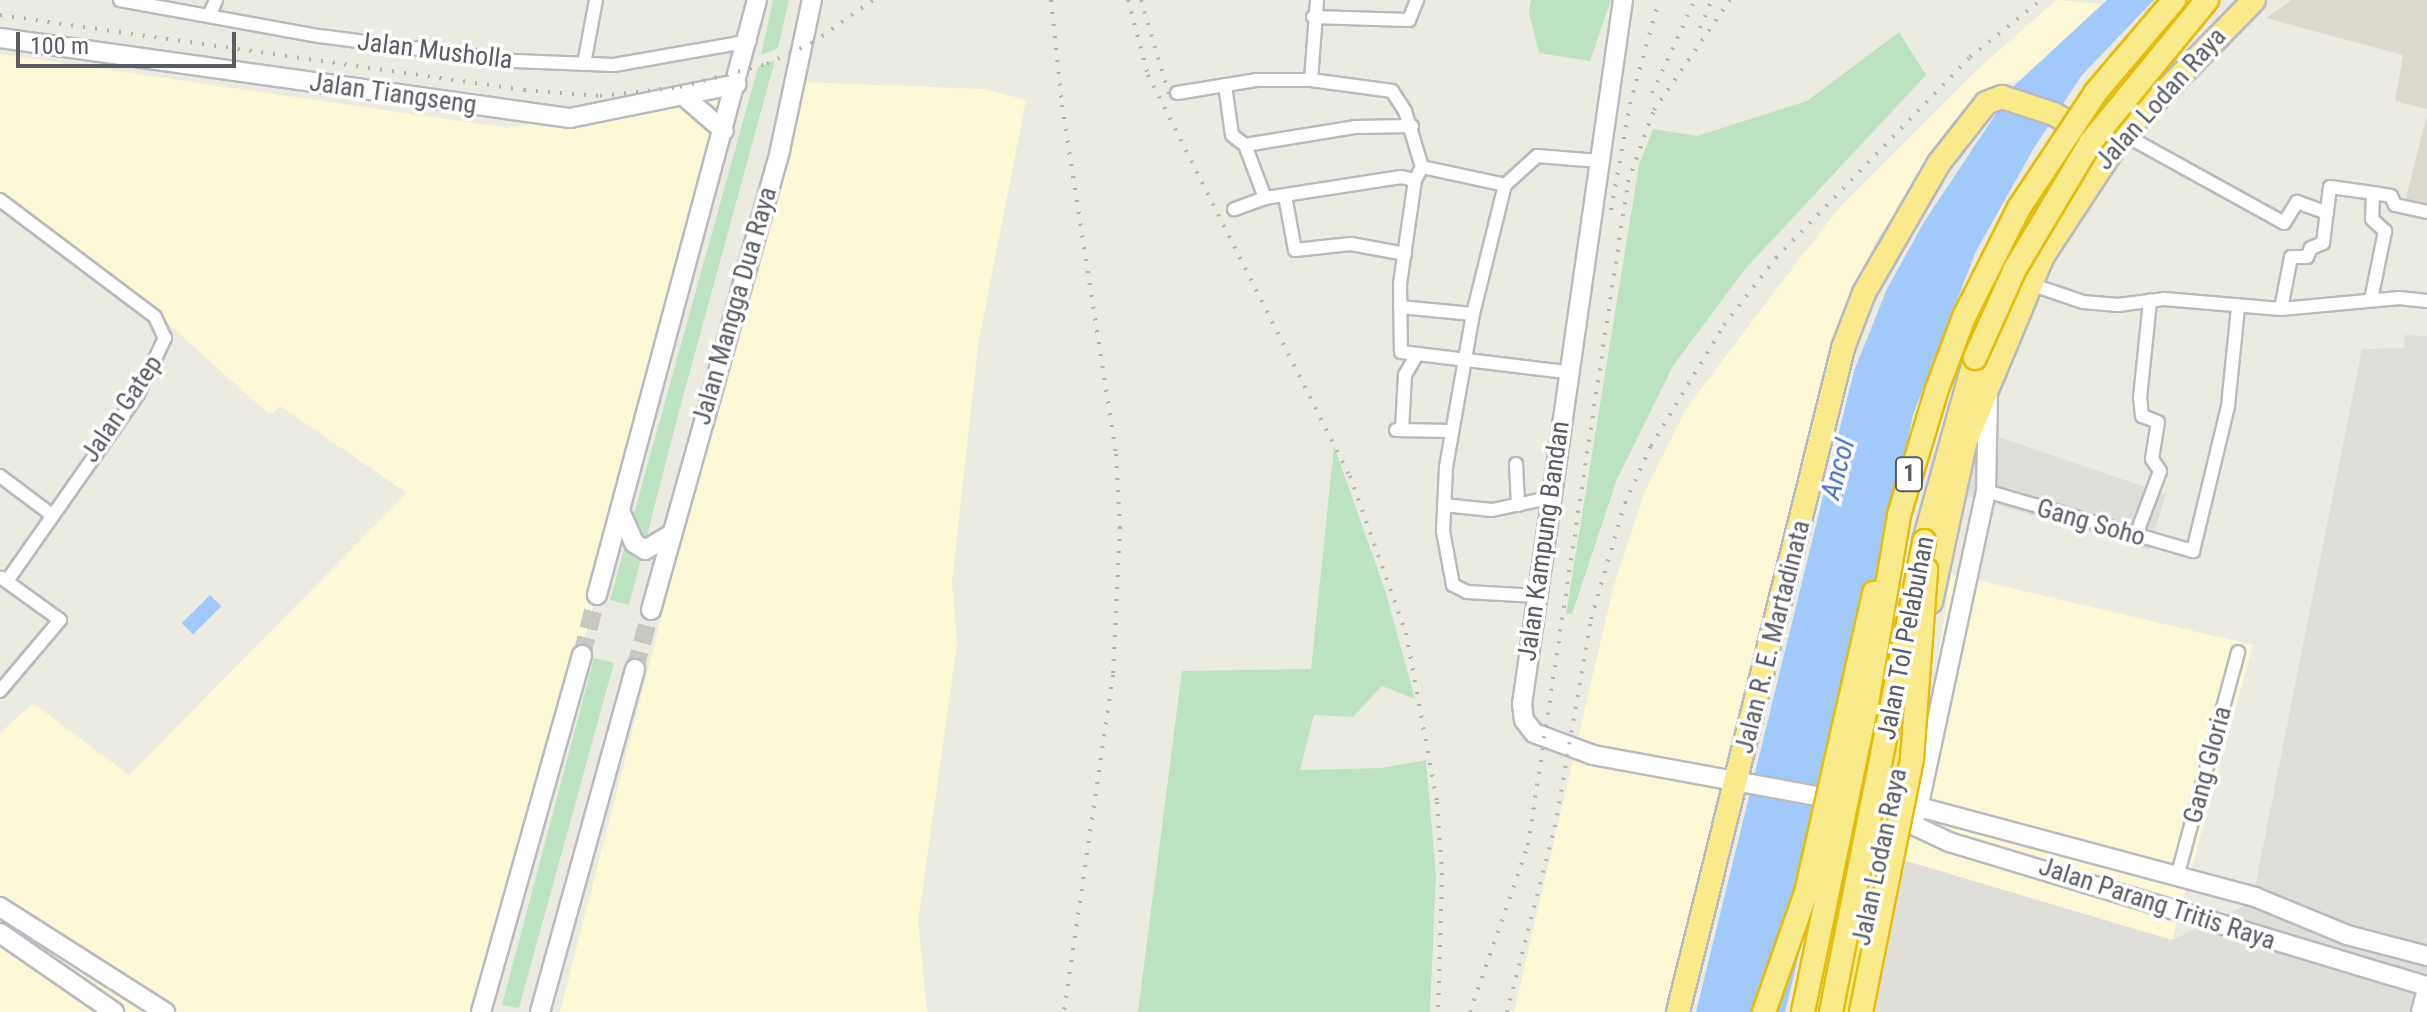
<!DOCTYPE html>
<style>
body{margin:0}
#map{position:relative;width:2427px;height:1012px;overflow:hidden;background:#ecebe1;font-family:"Roboto Condensed",sans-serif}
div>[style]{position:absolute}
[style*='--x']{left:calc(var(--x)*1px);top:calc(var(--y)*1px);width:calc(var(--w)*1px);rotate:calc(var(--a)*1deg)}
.commercial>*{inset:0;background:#fcf8d6}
.industrial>*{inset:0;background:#e0ded9}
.education>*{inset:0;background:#dcdacf}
.green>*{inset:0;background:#bee3c3}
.water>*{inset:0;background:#a2c9fc;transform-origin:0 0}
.secondary-tunnel>*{height:18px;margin-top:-9px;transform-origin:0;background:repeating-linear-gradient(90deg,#c8c7c1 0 18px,transparent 0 27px)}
.roads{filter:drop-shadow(2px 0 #b9bac0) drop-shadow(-2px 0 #b9bac0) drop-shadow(0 2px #b9bac0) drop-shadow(0 -2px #b9bac0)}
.street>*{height:12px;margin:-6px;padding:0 6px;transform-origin:6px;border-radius:6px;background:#fff}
.secondary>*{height:18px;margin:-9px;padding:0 9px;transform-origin:9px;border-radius:9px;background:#fff}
.highway>*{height:22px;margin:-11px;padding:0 11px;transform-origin:11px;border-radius:11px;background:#f9eb8c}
.rail>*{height:4px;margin-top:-2px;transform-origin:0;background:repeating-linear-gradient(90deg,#b2b3b3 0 2px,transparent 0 12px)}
.bridges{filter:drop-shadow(2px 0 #e5bc08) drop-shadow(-2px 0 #e5bc08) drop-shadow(0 2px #e5bc08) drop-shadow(0 -2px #e5bc08)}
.highway-bridge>*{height:22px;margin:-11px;padding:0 11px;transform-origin:11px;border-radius:11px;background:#f9eb8c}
span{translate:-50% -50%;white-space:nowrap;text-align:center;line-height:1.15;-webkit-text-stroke:7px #fff;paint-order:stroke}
.shield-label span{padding:2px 6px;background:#fff;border:2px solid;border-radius:6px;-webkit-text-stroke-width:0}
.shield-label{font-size:24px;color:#5a5c62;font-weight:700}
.street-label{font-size:26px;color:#5a5c62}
.water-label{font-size:28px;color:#4671be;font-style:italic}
.scale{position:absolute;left:16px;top:32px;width:220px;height:36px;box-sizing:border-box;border:4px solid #5a5c62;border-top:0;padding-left:10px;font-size:24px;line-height:28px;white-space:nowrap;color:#5a5c62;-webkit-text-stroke:6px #fff;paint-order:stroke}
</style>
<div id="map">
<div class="commercial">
<div style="clip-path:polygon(2056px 0,2102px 4px,2022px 79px,1983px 89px,1876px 241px,1840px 316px,1664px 1012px,1514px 1012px,1613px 589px,1644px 493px,1687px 407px,1837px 210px,1978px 69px)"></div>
<div style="clip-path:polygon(0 54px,508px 128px,738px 85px,481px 1012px,0 1012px,0 733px,33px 703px,129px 775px,407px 493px,280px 406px,270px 415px,166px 322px,0 209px)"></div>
<div style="clip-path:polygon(799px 82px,984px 89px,1026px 100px,978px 345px,952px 582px,957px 644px,918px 922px,927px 1012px,560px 1012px)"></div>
<div style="clip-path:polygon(1951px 574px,2253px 645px,2172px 940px,1906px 861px)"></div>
</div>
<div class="industrial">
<div style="clip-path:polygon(2405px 335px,2427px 336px,2427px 1012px,1869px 1012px,1906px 861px,2172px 940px,2252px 902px,2362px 349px,2404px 348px)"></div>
<div style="clip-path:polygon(1975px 429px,2166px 494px,2149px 550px,1961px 494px)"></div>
</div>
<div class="education">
<div style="clip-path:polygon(2292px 0,2427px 0,2427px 109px,2395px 101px,2403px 55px,2266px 18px)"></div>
<div style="clip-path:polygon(2427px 115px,2427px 210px,2404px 206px)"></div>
</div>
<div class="green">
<div style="clip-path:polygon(773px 0,789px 0,778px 48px,761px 55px)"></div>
<div style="clip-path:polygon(1531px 0,1611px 0,1590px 61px,1539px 53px,1529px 12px)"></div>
<div style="clip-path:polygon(1899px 32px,1926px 75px,1745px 269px,1673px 366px,1617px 479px,1572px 614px,1566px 614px,1639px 165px,1653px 129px,1697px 136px,1807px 101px)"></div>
<div style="clip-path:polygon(775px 60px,677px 419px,629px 605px,610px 600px,758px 67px)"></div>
<div style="clip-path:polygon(1334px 446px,1385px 590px,1415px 699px,1382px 686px,1353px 717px,1314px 715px,1300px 770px,1381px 768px,1426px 760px,1436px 875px,1430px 1012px,1138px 1012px,1182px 671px,1311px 669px)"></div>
<div style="clip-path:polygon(594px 658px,614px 663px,519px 1008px,502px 1005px)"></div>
</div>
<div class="water">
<div style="clip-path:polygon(2107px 0,2154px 0,2082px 75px,2034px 148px,1976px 251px,1913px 415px,1833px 812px,1785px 1012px,1696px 1012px,1854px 371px,1887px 289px,1924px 222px,2015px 85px)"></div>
<div style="left:210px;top:595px;width:16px;height:40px;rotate:45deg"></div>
</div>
<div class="secondary-tunnel">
<div style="--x:582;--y:655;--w:62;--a:-76"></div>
<div style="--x:635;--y:669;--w:61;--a:-74.8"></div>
</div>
<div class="roads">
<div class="street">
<div style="--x:120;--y:0;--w:202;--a:10.3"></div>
<div style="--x:319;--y:36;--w:198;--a:7.3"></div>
<div style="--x:515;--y:61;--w:99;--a:2.3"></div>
<div style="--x:614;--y:65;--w:138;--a:-10"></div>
<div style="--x:209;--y:16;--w:17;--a:-66"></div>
<div style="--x:1313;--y:17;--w:96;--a:1.8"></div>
<div style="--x:1409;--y:20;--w:22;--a:-68"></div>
<div style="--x:584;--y:64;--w:65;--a:-79.4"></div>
<div style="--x:1311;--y:80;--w:80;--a:-85.7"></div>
<div style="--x:1225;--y:85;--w:50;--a:82"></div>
<div style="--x:1232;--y:135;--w:16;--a:38"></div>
<div style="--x:1245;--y:145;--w:57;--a:69.3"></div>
<div style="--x:1177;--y:93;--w:80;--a:-9.3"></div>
<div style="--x:1256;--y:80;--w:55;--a:0"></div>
<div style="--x:1311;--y:80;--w:82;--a:7.7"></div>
<div style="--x:1392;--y:91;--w:24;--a:57"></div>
<div style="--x:1405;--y:111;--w:59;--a:73.1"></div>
<div style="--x:1422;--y:167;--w:15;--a:118"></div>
<div style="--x:1415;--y:180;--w:14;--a:-168"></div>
<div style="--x:1401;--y:177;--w:138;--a:171.2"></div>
<div style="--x:1265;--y:198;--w:33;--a:160"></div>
<div style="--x:2123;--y:134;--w:184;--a:28.9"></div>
<div style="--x:2284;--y:223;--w:25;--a:-58"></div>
<div style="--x:2297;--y:202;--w:32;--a:20"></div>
<div style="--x:1245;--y:145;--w:111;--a:-9.3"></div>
<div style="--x:1355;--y:127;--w:57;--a:-1"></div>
<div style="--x:1422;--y:167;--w:85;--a:12.2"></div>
<div style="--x:1415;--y:180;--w:105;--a:98.2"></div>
<div style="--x:1400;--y:284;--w:68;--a:89.2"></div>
<div style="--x:1401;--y:352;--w:166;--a:6.9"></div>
<div style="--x:2373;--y:193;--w:18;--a:9"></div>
<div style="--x:2391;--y:196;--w:10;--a:66"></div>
<div style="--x:2395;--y:205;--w:33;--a:12"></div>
<div style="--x:1285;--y:196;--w:55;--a:79.5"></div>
<div style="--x:1295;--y:250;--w:56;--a:-6.1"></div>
<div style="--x:1351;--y:244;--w:55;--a:10.5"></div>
<div style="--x:0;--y:200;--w:194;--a:37"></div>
<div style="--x:155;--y:317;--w:23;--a:65"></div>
<div style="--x:165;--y:338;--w:62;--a:115.7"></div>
<div style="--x:138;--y:394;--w:228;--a:125"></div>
<div style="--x:2030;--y:284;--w:56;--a:18.8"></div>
<div style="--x:2083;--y:302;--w:35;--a:5"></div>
<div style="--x:2118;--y:305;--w:46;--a:-7.4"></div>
<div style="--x:2164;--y:299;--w:117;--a:4.9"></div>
<div style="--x:2281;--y:309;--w:119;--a:-5.3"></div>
<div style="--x:2399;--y:298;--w:28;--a:6"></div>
<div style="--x:1400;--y:307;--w:73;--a:5.5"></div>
<div style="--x:2281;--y:309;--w:53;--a:-79.1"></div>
<div style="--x:2291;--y:257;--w:16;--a:0"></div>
<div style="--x:2307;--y:257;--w:10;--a:-66"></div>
<div style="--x:2311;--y:248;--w:13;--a:-23"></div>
<div style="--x:2323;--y:243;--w:56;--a:-82.9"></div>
<div style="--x:2330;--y:187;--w:43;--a:7.9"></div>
<div style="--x:2373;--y:193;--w:26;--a:92"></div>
<div style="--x:2372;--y:219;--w:18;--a:43"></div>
<div style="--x:2385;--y:231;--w:70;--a:101.5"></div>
<div style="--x:1396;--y:430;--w:56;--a:1"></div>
<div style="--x:1402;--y:430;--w:55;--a:-86.9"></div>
<div style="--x:1405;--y:375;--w:24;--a:-60"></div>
<div style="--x:1516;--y:464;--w:41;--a:87.2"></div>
<div style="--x:0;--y:476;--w:65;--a:36.9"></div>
<div style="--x:1986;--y:491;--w:216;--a:16.2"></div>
<div style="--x:2193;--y:551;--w:149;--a:-76.4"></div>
<div style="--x:2228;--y:406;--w:99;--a:-84.2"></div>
<div style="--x:1444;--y:505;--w:48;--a:5.9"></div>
<div style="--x:1492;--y:510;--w:58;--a:-11.9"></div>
<div style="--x:2136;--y:535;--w:68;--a:-69.4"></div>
<div style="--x:2160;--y:471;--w:14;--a:-124"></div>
<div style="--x:2152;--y:459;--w:37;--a:-81"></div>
<div style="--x:2158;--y:422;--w:17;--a:-159"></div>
<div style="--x:2142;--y:416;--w:18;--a:-96"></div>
<div style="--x:2140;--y:398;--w:98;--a:-84.1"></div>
<div style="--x:1537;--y:596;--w:70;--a:-176.7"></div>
<div style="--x:1467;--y:592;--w:16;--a:-153"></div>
<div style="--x:1453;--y:585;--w:55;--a:-100.5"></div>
<div style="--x:1443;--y:531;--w:64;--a:-87.3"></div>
<div style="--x:1446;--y:467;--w:155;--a:-80"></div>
<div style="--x:1473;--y:314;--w:133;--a:-76.1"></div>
<div style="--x:1505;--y:185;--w:43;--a:-42.2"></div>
<div style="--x:1537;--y:156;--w:62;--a:4.6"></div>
<div style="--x:0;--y:691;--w:93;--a:-49.8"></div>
<div style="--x:60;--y:620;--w:72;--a:-144.1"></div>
<div style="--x:2177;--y:877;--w:233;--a:-74.8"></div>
</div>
<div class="secondary">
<div style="--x:1623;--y:0;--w:711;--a:98.16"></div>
<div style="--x:1522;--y:704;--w:16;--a:83"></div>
<div style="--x:1524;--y:720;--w:16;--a:52"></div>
<div style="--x:1534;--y:733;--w:63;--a:20.4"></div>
<div style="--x:1593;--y:755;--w:287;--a:10.4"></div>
<div style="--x:1875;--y:807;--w:82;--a:25.3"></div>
<div style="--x:1949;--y:842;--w:499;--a:16.8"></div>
<div style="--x:0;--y:38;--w:576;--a:7.99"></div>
<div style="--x:570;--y:118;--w:170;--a:-11.5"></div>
<div style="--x:686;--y:98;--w:50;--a:41"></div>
<div style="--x:620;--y:511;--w:35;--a:66"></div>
<div style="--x:634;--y:543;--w:13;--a:32"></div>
<div style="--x:645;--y:550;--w:31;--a:-31"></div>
<div style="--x:597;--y:595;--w:616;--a:-74.95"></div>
<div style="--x:651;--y:610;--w:478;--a:-74.3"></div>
<div style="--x:780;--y:150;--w:153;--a:-78"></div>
<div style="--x:1893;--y:800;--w:375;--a:15"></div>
<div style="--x:2255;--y:897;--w:100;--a:22.4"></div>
<div style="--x:2347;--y:935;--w:83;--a:14.7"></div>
<div style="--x:1917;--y:813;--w:329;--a:-77.9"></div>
<div style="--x:1986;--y:491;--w:93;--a:-88.8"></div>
<div style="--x:0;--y:907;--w:196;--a:32.5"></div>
<div style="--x:0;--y:933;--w:139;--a:34.7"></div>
<div style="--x:481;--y:1012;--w:371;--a:-74.2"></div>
<div style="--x:540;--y:1012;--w:356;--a:-74.5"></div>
<div style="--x:2421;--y:1012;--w:23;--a:-75"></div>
</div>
<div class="highway">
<div style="--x:1924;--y:541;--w:190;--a:-74.4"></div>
<div style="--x:1931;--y:602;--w:163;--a:-77.9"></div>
<div style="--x:1965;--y:443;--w:203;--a:-67.4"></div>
<div style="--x:2043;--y:256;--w:146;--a:-56.7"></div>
<div style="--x:2123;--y:134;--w:187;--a:-45.6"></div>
<div style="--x:1678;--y:1012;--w:684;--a:-76.04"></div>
<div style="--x:1843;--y:348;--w:59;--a:-69.1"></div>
<div style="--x:1864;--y:293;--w:150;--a:-60"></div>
<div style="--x:1939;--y:163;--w:76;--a:-51.9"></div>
<div style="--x:1986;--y:103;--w:17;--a:-21"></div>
<div style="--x:2002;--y:97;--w:55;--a:18.1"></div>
<div style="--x:2054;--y:114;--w:66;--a:30.1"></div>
<div style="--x:1848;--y:1012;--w:296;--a:-78.7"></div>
</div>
</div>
<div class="rail">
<div style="--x:1051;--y:0;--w:106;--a:84"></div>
<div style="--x:1062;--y:105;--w:353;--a:81.2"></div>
<div style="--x:1116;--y:454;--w:73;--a:86.9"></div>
<div style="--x:1120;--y:527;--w:148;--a:92.7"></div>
<div style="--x:1113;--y:675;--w:341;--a:98.3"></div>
<div style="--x:1128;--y:0;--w:78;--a:75.1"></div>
<div style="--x:1148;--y:75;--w:449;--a:63.3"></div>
<div style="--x:1350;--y:476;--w:167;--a:70.4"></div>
<div style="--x:1406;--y:633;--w:172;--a:79.6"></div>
<div style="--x:1437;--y:802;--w:71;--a:86"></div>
<div style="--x:1442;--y:873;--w:139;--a:91.6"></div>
<div style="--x:1141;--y:0;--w:102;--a:73.5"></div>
<div style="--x:0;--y:15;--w:529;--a:8.15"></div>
<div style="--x:524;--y:90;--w:76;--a:4.5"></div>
<div style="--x:600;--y:96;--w:81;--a:-6.4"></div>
<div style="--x:680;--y:87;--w:90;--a:-14.8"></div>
<div style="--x:767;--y:64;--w:50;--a:-25"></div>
<div style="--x:812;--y:43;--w:75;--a:-35.2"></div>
<div style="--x:1700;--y:28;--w:30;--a:-67"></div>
<div style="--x:1652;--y:93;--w:102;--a:-65.2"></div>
<div style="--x:1611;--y:210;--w:108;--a:-79.8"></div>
<div style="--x:1630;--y:104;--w:108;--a:-74.4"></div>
<div style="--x:1470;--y:1012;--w:177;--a:-70.8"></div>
<div style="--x:1528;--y:845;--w:670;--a:-81.42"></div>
<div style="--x:1628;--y:182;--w:77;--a:-70.1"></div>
<div style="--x:1654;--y:110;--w:134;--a:-55.4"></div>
<div style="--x:1507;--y:1012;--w:191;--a:-75.5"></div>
<div style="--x:1555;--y:827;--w:211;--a:-80.2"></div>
<div style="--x:1591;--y:619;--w:121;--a:-73.7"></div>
<div style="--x:1625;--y:503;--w:63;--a:-65.5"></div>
<div style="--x:1651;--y:446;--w:141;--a:-58.9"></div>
<div style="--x:1724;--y:325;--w:85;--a:-52.2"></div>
<div style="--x:1776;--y:258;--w:279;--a:-46"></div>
<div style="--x:1970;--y:57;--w:91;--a:-38.8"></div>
</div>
<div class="bridges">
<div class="highway-bridge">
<div style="--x:1975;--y:358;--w:98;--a:-65.8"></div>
<div style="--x:2015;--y:269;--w:147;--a:-59.2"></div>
<div style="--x:2090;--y:143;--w:185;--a:-50.7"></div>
<div style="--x:1764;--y:1012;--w:126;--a:-70.6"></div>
<div style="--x:1806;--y:893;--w:308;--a:-77.2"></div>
<div style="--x:1803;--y:1012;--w:316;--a:-78.3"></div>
<div style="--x:1867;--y:703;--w:191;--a:-80.3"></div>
<div style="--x:1899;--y:515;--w:132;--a:-73.2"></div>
<div style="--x:1937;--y:389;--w:77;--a:-69.4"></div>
<div style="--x:1964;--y:317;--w:122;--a:-63.2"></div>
<div style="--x:2019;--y:208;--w:139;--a:-56.4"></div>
<div style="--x:2096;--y:92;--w:121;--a:-49.7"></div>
<div style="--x:1831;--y:1012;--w:480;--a:-78.8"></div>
<div style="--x:1861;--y:1012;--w:259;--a:-78.6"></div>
<div style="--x:1912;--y:758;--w:189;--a:-85.7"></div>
</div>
</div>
<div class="shield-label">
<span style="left:1909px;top:474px">1</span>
</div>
<div class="street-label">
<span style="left:435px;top:51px;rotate:7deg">Jalan Musholla</span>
<span style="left:393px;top:94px;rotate:8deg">Jalan Tiangseng</span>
<span style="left:2161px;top:99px;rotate:-48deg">Jalan Lodan Raya</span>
<span style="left:735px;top:306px;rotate:-74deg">Jalan Mangga Dua Raya</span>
<span style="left:122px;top:409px;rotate:-56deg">Jalan Gatep</span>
<span style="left:2091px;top:523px;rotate:16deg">Gang Soho</span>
<span style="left:1544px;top:541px;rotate:-82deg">Jalan Kampung Bandan</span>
<span style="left:1773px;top:637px;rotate:-76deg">Jalan R. E. Martadinata</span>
<span style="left:1906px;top:638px;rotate:-79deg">Jalan Tol Pelabuhan</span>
<span style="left:2208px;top:765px;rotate:-75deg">Gang Gloria</span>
<span style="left:1880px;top:857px;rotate:-78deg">Jalan Lodan Raya</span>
<span style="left:2157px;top:904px;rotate:18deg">Jalan Parang Tritis Raya</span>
</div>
<div class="water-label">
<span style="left:1838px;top:469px;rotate:-75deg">Ancol</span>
</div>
<div class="scale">100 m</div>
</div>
